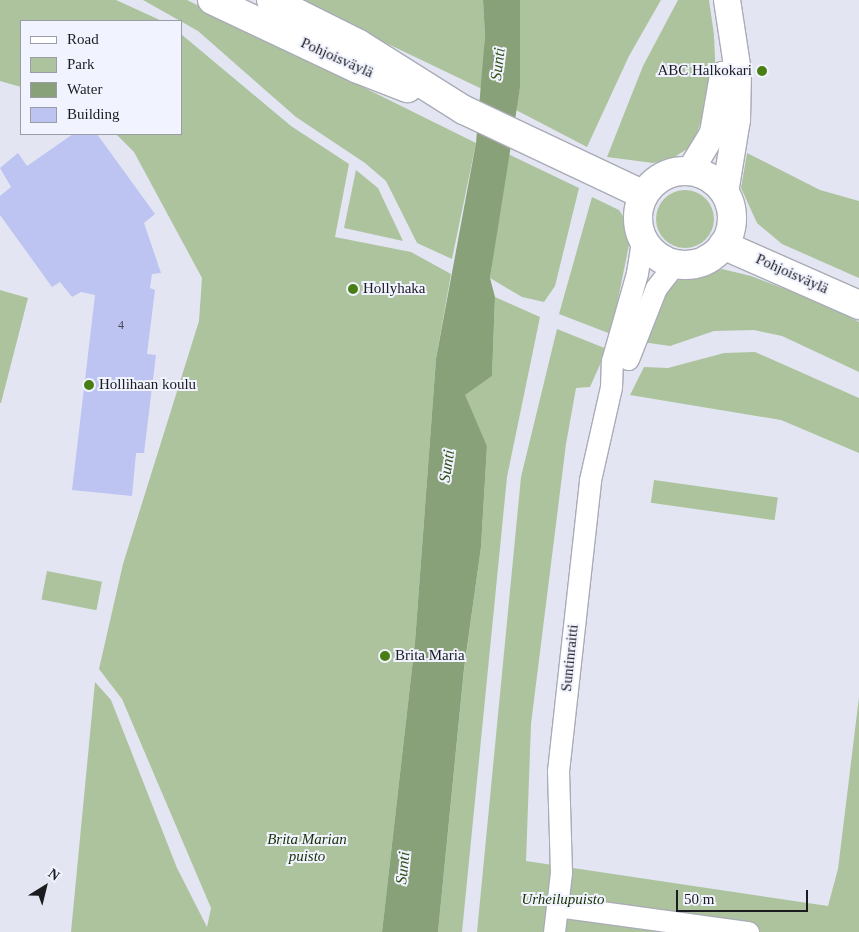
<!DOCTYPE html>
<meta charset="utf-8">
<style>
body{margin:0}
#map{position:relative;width:859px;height:932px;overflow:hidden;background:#e3e6f2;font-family:"Times New Roman",serif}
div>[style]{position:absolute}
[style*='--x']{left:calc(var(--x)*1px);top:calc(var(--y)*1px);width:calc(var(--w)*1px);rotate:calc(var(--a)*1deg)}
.green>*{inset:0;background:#acc39e;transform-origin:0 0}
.round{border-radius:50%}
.water>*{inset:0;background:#88a178}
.building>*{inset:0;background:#bdc4f2}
.roads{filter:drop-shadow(1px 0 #a9abb6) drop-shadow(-1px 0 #a9abb6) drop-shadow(0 1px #a9abb6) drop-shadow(0 -1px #a9abb6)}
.minor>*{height:21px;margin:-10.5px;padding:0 10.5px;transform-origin:10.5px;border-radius:10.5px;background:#fff}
.tertiary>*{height:26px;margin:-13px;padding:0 13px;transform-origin:13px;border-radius:13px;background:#fff}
.secondary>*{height:28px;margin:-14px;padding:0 14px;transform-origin:14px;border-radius:14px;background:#fff}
.secondary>.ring{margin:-14px;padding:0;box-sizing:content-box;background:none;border:28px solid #fff;border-radius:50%}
.dots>*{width:14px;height:14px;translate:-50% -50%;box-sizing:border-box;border:2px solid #f1f3ff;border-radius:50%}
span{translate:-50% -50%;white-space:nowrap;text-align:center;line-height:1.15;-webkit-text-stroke:4px #f1f3ff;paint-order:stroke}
.number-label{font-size:12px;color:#444654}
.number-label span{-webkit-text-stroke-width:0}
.street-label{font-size:15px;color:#1b1c20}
.poi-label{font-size:15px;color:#1b1c20}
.right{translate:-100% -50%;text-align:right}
.left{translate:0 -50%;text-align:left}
.park-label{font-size:15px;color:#183103;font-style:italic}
.water-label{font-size:16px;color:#2e4f13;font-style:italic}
.legend{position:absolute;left:20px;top:20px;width:162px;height:115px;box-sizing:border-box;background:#f1f3ff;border:1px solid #9b9da6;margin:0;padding:6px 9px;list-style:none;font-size:15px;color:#1b1c20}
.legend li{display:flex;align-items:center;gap:10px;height:25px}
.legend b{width:25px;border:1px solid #9b9da6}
.north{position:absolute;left:20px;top:862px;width:50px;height:50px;-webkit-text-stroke:4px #f1f3ff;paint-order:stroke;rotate:36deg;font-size:14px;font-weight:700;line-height:20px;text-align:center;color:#1b1c20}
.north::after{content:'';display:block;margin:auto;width:18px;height:22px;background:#1b1c20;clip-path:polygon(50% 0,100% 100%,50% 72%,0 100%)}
.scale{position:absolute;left:676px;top:890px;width:132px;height:22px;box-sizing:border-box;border:2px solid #1b1c20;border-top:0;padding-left:6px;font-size:15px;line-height:18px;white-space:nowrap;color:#1b1c20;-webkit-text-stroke:4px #f1f3ff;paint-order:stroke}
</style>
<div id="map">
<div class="green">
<div style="clip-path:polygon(0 0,116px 0,162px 21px,21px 21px,21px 87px,0 81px)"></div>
<div style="clip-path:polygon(143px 0,187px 0,476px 143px,452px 259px,417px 243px,386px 181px,365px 163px,296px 117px,198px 31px)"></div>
<div style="clip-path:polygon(296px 0,483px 0,485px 36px,482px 89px)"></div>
<div style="clip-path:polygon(520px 0,661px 0,629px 56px,587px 147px,516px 110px,520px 88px)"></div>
<div style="clip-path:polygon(678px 0,709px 0,714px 35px,716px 81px,692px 146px,671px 159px,653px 163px,607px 157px,643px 66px)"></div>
<div style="clip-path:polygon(181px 34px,291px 126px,349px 164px,335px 237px,411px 252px,451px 274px,436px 359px,415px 642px,382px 932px,71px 932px,95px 682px,111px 700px,177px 868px,207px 927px,211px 908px,122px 699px,99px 669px,123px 564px,199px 321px,202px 278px,134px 152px,116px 134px,181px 134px)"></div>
<div style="clip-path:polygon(747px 153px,820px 190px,859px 201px,859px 278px,782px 244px,757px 223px,741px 188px)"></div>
<div style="clip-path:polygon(508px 154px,579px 188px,555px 286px,544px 302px,522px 297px,490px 278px)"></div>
<div style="clip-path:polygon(356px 170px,378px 188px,403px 241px,344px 228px)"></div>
<div class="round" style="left:656px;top:190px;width:58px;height:58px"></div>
<div style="clip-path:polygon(592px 197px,619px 210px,632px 230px,611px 334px,559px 314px)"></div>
<div style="clip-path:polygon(722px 269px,751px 276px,817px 301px,859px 322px,859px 372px,782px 336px,754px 330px,714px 331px,670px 346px,642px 342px,665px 291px,676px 281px)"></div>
<div style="clip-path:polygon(0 290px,28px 298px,1px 403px,0 403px)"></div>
<div style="clip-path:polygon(495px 297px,540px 317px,507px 477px,462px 932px,438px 932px,464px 670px,481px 547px,487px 446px,464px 395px,492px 376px)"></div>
<div style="clip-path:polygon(557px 329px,607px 349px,590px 387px,576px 388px,566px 444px,531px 724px,526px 861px,828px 906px,838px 869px,859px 697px,859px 932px,477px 932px,521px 477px)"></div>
<div style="clip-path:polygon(755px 352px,859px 398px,859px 453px,781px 420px,630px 395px,644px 367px,668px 368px,724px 353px)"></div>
<div style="left:654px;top:480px;width:125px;height:23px;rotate:8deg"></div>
<div style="left:47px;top:571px;width:56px;height:29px;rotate:11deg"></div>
</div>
<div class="water">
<div style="clip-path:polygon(483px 0,520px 0,520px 88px,490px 278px,495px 297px,492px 376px,465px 395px,487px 446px,481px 547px,464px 669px,438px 932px,382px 932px,415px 642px,436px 359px,476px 143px,485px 36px)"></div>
</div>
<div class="building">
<div style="clip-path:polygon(73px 134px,97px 134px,155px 214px,144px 223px,161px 273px,152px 274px,150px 288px,155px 290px,147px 354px,156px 355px,144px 453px,136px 453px,132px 496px,72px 490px,95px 295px,81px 292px,72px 297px,60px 282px,52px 287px,0 215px,0 196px,11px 187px,0 168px,18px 153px,27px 166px)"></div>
</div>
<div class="roads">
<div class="minor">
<div style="--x:628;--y:359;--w:76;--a:-68.5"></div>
<div style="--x:656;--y:288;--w:31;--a:-52"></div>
<div style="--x:557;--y:906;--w:193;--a:7.8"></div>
<div style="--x:554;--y:932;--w:60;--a:-83.3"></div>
<div style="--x:561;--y:872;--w:101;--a:-91.7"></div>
<div style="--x:558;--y:771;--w:293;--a:-83.7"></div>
<div style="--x:590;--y:480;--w:95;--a:-77.3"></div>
<div style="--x:611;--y:387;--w:26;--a:-88"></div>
<div style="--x:612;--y:361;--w:91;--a:-74.1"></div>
<div style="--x:637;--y:273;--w:36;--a:-81"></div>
</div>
<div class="tertiary">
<div style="--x:690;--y:171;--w:44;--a:-58.8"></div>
<div style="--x:713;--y:133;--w:59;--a:-80.2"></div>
<div style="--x:725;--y:193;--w:74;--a:-80.7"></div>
<div style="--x:737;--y:120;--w:48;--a:-88.8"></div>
<div style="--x:738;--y:72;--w:73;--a:-98.7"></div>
</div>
<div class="secondary">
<div style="--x:212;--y:0;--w:161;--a:25.3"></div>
<div style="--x:358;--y:69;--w:53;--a:21.2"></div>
<div style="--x:271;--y:0;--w:98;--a:26.6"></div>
<div style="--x:359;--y:44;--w:124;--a:32.2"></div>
<div style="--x:464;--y:110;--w:199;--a:25.3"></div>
<div class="ring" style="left:638px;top:171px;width:66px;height:66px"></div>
<div style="--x:723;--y:245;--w:149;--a:23.8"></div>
</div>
</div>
<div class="dots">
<div style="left:762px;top:71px;background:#487e13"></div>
<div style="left:353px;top:289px;background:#487e13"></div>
<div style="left:89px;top:385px;background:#487e13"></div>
<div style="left:385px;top:656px;background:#487e13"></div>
</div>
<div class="number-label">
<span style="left:121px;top:326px">4</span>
</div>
<div class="street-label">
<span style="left:337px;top:58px;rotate:24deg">Pohjoisväylä</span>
<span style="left:792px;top:274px;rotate:24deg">Pohjoisväylä</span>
<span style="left:570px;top:658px;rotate:-84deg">Suntinraitti</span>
</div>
<div class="poi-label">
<span class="right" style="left:752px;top:71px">ABC Halkokari</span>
<span class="left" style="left:363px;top:289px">Hollyhaka</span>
<span class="left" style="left:99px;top:385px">Hollihaan koulu</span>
<span class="left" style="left:395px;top:656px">Brita Maria</span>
</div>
<div class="park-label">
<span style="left:307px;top:848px">Brita Marian<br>puisto</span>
<span style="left:563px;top:900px">Urheilupuisto</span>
</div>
<div class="water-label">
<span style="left:498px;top:64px;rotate:-83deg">Sunti</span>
<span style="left:447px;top:466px;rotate:-81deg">Sunti</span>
<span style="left:403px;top:868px;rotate:-84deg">Sunti</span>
</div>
<ul class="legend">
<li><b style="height:6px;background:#fff"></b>Road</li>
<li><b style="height:14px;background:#acc39e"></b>Park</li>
<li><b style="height:14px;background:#88a178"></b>Water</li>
<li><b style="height:14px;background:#bdc4f2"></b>Building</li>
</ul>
<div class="north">N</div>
<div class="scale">50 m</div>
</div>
